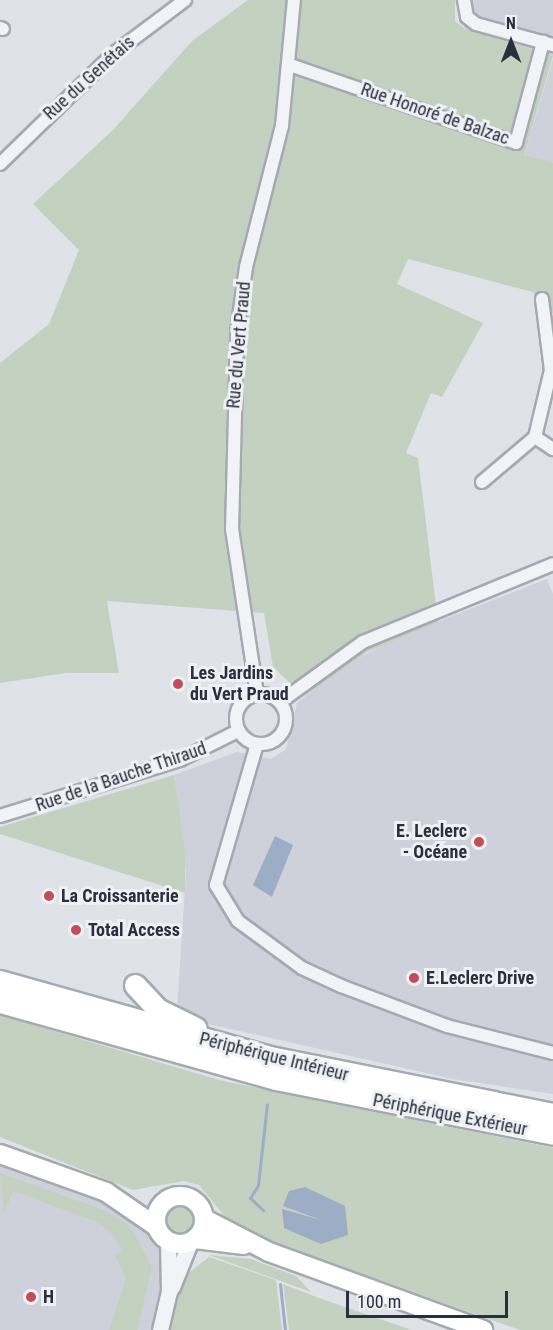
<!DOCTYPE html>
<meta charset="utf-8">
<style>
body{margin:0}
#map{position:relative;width:553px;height:1330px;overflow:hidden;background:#dfe2e7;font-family:"Roboto Condensed",sans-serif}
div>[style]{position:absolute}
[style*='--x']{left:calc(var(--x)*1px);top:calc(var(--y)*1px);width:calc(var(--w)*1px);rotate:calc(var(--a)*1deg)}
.built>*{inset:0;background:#ced1d9}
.green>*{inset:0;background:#c4d1c1}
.round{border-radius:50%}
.water>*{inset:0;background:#9dadc5}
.stream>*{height:3px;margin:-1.5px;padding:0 1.5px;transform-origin:1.5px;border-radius:1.5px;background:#9dadc5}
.roads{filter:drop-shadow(2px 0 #a5a9b1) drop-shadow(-2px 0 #a5a9b1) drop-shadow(0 2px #a5a9b1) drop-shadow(0 -2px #a5a9b1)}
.minor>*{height:12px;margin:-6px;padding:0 6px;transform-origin:6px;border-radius:6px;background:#f2f3f6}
.minor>.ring{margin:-6px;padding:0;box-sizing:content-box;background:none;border:12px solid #f2f3f6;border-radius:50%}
.tertiary>*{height:15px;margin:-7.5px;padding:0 7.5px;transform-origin:7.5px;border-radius:7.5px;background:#f2f3f6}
.secondary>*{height:18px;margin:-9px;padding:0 9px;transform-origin:9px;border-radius:9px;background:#fff}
.secondary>.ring{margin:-9px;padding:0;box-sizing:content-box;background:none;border:18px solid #fff;border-radius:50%}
.trunk>*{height:21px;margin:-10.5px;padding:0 10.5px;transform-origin:10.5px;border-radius:10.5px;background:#fff}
.dots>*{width:16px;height:16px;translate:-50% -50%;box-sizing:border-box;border:3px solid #eff1f5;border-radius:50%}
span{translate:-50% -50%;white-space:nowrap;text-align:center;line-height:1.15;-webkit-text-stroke:6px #eff1f5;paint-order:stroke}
.street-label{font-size:18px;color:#2a2f3d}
.poi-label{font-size:18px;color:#2a2f3d;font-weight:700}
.left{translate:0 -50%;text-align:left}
.right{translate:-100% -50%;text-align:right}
.north{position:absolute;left:481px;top:12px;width:60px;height:60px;-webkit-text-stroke:4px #eff1f5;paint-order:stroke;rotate:0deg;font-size:16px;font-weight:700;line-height:24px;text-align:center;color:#2a2f3d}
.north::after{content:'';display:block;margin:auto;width:21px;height:27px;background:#2a2f3d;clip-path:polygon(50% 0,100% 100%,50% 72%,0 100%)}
.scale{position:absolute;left:346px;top:1291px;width:162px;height:27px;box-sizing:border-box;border:3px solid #2a2f3d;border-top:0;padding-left:8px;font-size:18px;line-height:21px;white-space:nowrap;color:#2a2f3d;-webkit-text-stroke:4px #eff1f5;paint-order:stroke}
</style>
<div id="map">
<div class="built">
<div style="clip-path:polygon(455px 0,553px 0,553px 56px,465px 29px)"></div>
<div style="clip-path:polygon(553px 59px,553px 163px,524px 156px)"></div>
<div style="clip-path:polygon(547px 579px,553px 594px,553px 1094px,453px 1079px,199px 1022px,177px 1011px,186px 873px,174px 775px,237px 752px,271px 759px,286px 749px,297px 703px,340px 668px,398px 637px)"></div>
<div style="clip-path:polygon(0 1154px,157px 1227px,168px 1241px,166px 1330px,0 1330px)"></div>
</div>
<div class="green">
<div style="clip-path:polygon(248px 0,455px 0,455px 21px,465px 29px,553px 56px,524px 155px,553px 163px,553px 314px,533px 292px,408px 259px,397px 284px,483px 323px,442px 397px,431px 393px,406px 453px,418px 458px,438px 622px,367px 652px,304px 696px,273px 667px,264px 613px,107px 601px,119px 673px,66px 673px,0 683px,0 363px,49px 324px,79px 250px,33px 204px,113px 130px,192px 41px)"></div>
<div style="clip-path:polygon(174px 775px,185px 852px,185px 893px,0 834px,0 827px)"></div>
<div style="clip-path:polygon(0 1015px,219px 1080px,553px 1148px,553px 1330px,520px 1330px,250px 1234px,227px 1219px,199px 1185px,184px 1181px,133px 1190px,0 1137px)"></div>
<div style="clip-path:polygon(0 1173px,103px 1210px,130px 1226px,152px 1267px,137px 1330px,109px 1330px,126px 1279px,115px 1255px,122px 1251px,113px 1235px,97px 1222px,13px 1191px,4px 1214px)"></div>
<div class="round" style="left:164px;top:1203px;width:36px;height:36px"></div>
<div style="clip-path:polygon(209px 1255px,251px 1259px,296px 1276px,311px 1292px)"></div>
<div style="clip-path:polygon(209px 1257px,276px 1280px,282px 1330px,166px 1330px,183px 1277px)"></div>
<div style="clip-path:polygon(283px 1284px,319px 1298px,412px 1330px,289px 1330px)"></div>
</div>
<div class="water">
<div style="clip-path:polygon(275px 836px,293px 845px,272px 897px,253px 885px)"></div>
<div style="clip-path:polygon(305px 1187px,345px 1206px,348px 1235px,321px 1244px,284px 1228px,282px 1209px,321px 1220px,283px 1206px,289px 1191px)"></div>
</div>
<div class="stream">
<div style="--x:263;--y:1210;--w:18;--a:-137"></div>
<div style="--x:250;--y:1198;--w:15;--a:-58"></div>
<div style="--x:258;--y:1185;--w:81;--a:-83.7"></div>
<div style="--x:280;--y:1284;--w:46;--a:83.8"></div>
</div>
<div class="roads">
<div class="minor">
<div style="--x:464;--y:0;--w:17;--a:80"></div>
<div style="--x:467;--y:17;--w:11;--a:38"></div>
<div style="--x:476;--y:24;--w:80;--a:15.3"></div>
<div style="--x:0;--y:28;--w:3;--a:18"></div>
<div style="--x:290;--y:65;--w:239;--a:19"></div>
<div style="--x:516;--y:143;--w:105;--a:-75"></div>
<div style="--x:0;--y:164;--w:158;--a:-44.2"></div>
<div style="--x:113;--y:54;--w:90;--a:-36.9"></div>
<div style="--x:542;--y:299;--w:72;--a:82.8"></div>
<div style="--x:551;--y:370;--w:69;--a:103.4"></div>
<div style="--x:535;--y:437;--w:22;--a:34"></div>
<div style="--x:482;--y:482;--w:70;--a:-40.3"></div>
<div class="ring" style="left:236px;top:694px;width:38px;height:38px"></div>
<div style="--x:257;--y:694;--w:167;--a:-98.6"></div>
<div style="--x:232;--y:529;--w:197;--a:-88.5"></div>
<div style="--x:237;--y:332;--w:66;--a:-82.1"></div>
<div style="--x:246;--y:267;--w:146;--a:-75.7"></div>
<div style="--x:282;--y:126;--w:127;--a:-84.6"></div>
<div style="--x:280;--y:702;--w:102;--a:-35.9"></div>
<div style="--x:363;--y:642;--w:205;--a:-22.3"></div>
<div style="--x:257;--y:744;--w:147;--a:106.2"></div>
<div style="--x:216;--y:885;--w:42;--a:58.6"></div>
<div style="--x:238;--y:921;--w:79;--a:36.3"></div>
<div style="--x:302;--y:968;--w:43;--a:24.8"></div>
<div style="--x:341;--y:986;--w:113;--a:20.7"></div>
<div style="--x:447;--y:1026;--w:109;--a:14.3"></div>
<div style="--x:0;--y:816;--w:189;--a:-17.3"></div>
<div style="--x:180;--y:760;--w:65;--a:-26.6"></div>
</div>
<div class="tertiary">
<div style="--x:172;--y:1287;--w:48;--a:-68.2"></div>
<div style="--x:160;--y:1330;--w:39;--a:-77"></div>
<div style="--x:169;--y:1292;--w:51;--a:-91.1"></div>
</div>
<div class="secondary">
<div style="--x:0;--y:1154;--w:113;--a:19.7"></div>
<div style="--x:106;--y:1192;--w:62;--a:34.5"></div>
<div class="ring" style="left:156px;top:1196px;width:30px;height:30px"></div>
<div style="--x:205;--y:1219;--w:72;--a:27.3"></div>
<div style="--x:269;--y:1252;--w:228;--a:20"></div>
<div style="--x:195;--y:1239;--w:49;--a:7"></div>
</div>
<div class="trunk">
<div style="--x:0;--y:981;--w:280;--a:15.7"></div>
<div style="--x:270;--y:1057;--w:289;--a:11.4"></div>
<div style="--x:135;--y:985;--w:33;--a:47"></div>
<div style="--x:157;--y:1009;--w:43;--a:26"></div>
<div style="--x:0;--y:1002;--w:287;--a:15.6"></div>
<div style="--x:276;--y:1079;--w:282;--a:11.2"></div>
</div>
</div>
<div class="dots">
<div style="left:178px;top:684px;background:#c34e56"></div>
<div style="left:479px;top:842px;background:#c34e56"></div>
<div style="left:49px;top:896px;background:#c34e56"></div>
<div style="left:76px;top:930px;background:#c34e56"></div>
<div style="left:414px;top:978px;background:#c34e56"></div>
<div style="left:31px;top:1297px;background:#c34e56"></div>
</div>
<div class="street-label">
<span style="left:89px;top:78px;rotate:-42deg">Rue du Genétais</span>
<span style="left:435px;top:114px;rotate:19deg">Rue Honoré de Balzac</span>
<span style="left:239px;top:345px;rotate:-85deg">Rue du Vert Praud</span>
<span style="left:121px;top:777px;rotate:-19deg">Rue de la Bauche Thiraud</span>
<span style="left:274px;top:1057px;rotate:14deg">Périphérique Intérieur</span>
<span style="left:450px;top:1115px;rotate:11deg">Périphérique Extérieur</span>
</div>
<div class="poi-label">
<span class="left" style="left:190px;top:684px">Les Jardins<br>du Vert Praud</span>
<span class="right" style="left:467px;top:842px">E. Leclerc<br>- Océane</span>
<span class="left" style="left:61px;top:896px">La Croissanterie</span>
<span class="left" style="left:88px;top:930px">Total Access</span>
<span class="left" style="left:426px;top:978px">E.Leclerc Drive</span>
<span class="left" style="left:43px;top:1297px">H</span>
</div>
<div class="north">N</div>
<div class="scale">100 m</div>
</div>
